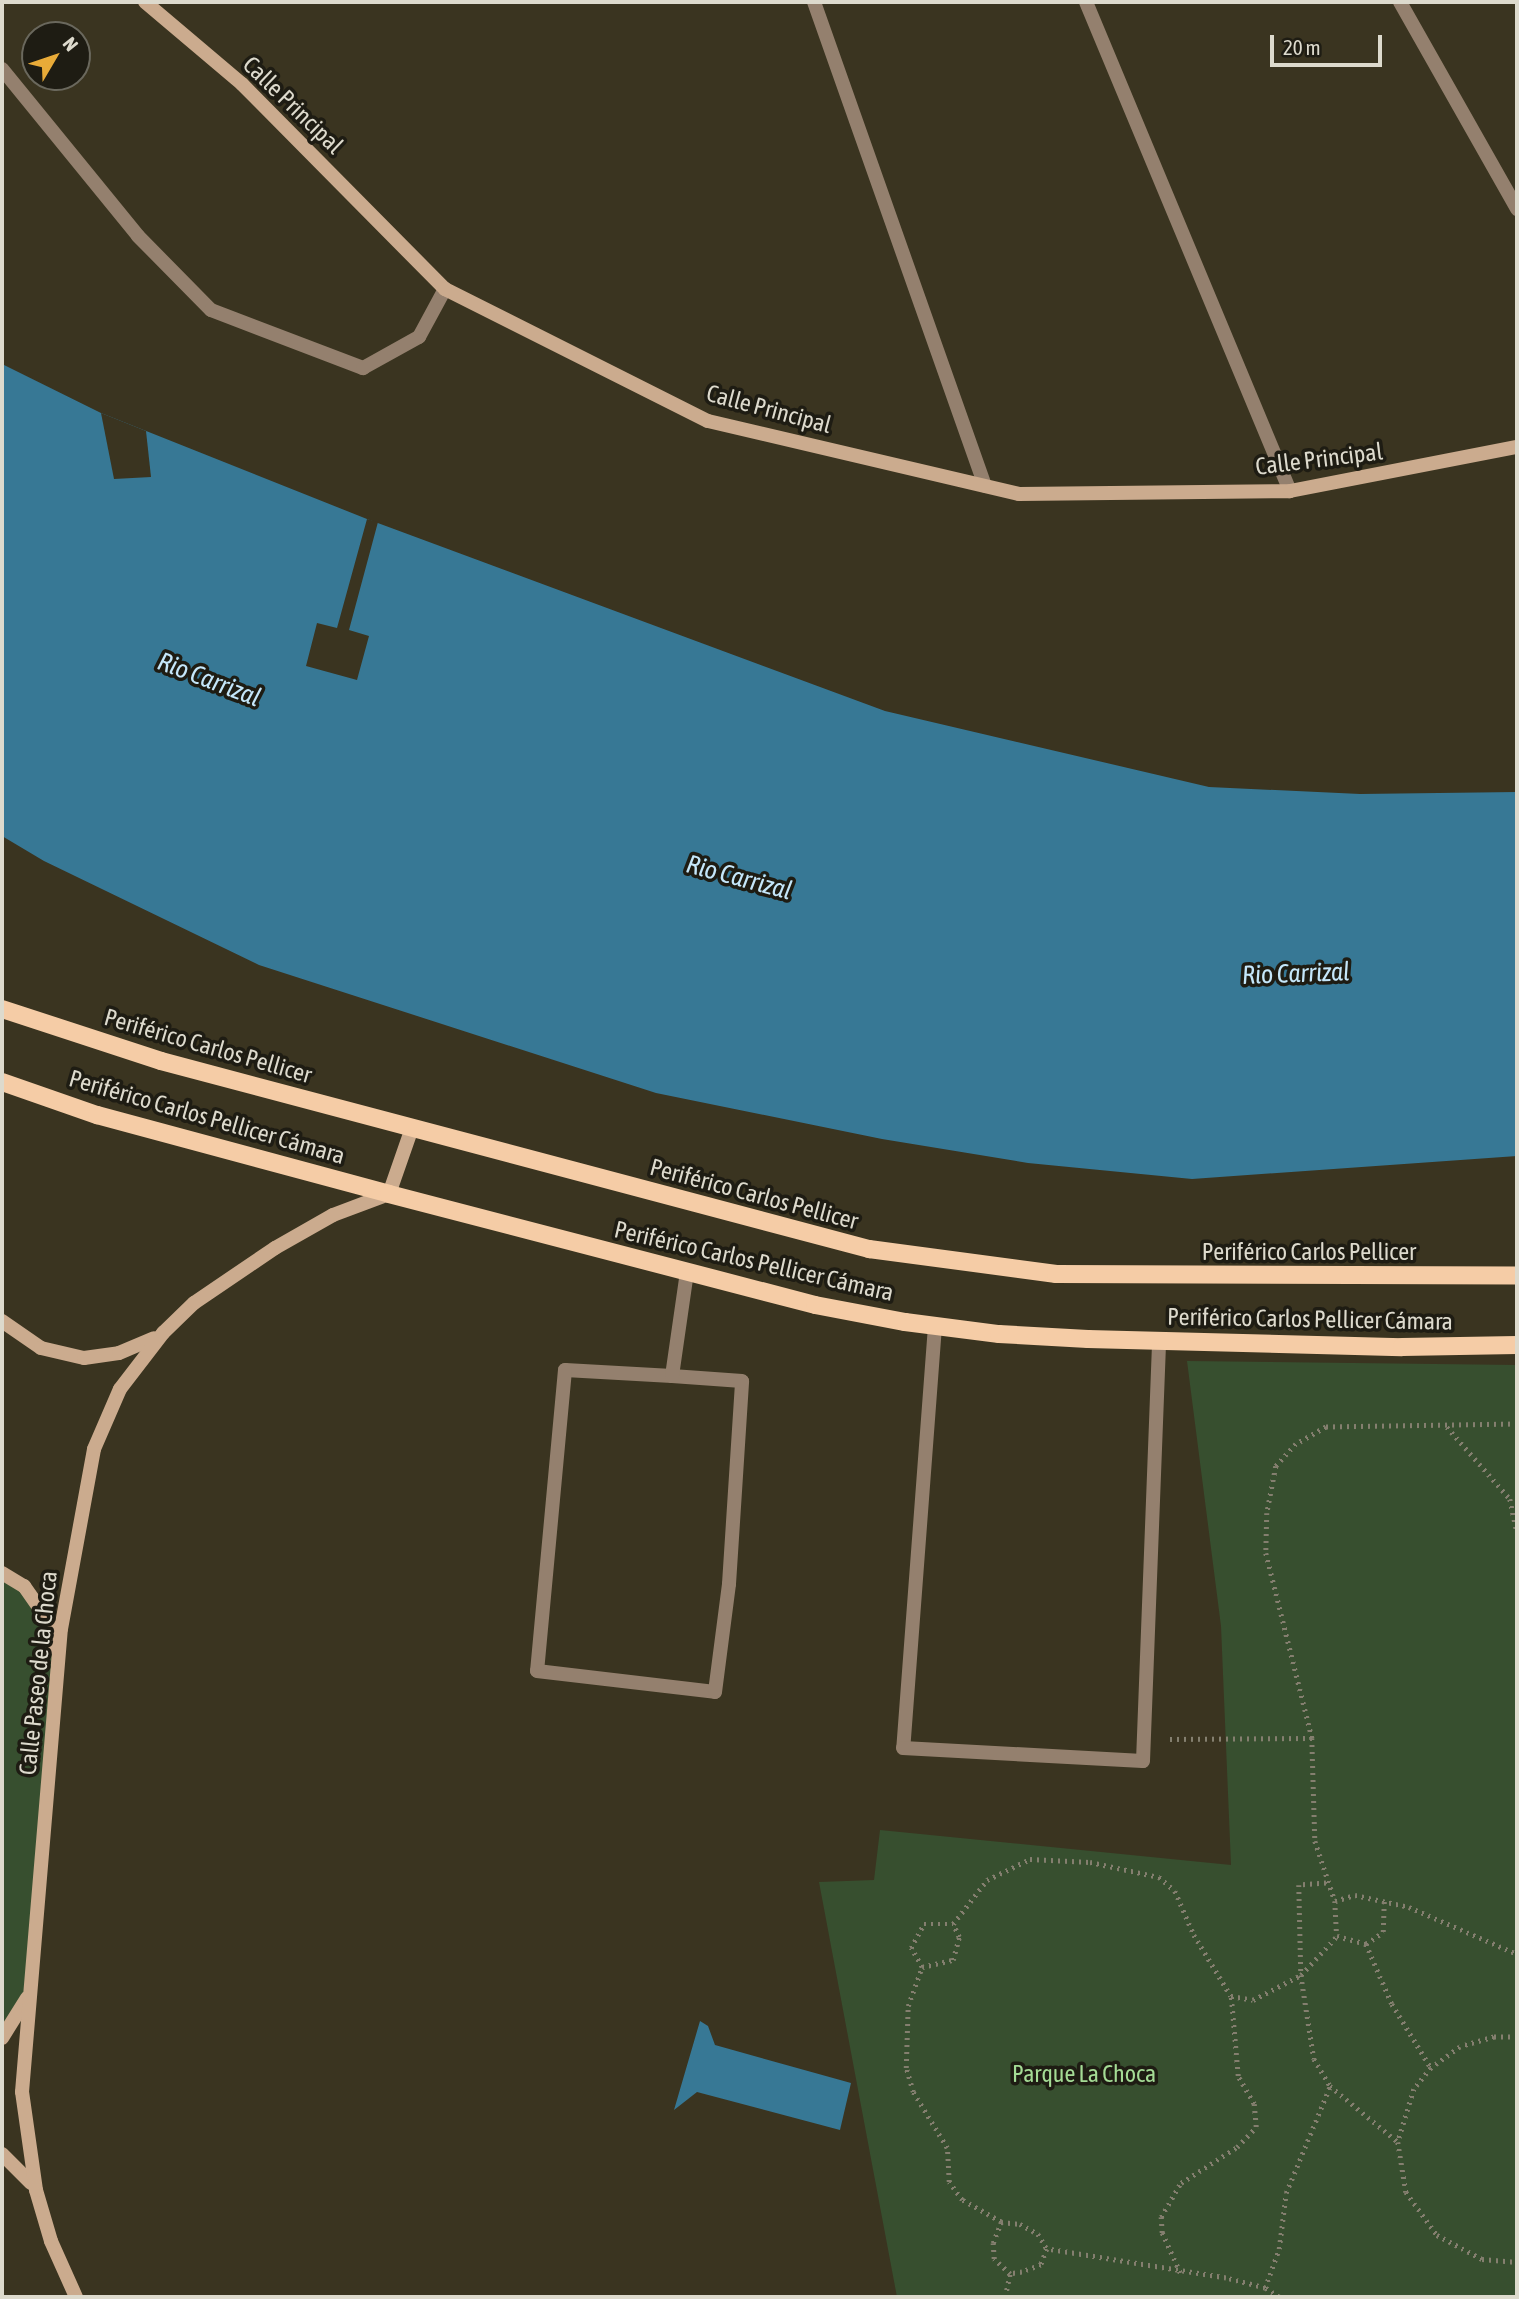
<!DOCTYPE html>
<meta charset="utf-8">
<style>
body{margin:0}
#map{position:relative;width:1519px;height:2299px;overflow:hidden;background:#3a3420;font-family:"Asap Condensed",sans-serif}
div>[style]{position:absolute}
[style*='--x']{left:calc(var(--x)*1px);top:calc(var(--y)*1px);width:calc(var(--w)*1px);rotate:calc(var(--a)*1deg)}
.green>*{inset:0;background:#374f2f}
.water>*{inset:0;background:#377895}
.pier>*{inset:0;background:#3a3420}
.path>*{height:4.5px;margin-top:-2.25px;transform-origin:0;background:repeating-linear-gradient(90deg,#847f6f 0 2px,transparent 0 7px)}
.lane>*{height:14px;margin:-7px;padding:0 7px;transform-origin:7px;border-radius:7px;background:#94806e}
.street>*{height:14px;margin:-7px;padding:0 7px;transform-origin:7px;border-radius:7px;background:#94806e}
.secondary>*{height:14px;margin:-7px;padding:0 7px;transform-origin:7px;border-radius:7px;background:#cbab8e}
.primary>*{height:18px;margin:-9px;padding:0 9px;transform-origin:9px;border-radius:9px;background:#f5cca6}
span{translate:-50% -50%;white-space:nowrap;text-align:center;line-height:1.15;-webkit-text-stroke:7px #1e1c13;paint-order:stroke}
.street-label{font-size:24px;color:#dddacd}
.park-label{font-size:24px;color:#a4db95}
.water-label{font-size:26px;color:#c5e7fa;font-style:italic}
.frame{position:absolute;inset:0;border:4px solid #dddacd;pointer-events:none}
.north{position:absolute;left:21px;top:21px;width:70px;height:70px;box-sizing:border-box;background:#1e1c13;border:2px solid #6a685d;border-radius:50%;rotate:51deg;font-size:19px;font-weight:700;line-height:28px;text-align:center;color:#dddacd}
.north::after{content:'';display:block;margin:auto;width:24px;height:32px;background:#e9ab38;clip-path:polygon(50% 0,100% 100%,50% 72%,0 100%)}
.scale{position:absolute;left:1270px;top:35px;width:112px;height:32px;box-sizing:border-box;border:4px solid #dddacd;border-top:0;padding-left:9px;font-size:21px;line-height:24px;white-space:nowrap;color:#dddacd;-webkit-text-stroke:5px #1e1c13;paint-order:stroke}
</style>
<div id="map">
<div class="green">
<div style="clip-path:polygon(1187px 1361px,1517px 1365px,1517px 2297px,897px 2297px,819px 1882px,874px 1880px,880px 1830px,1231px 1865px,1221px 1626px)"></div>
<div style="clip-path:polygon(2px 1573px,40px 1609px,58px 1666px,32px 1987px,2px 2038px)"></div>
</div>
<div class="water">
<div style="clip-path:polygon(2px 364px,101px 413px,367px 519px,885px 711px,1209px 787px,1360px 794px,1517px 792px,1517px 1156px,1192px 1179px,1028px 1163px,882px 1139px,656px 1093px,259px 965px,44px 861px,2px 836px)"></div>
<div style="clip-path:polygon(700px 2021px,708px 2026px,715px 2045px,851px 2083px,840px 2130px,697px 2092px,674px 2110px)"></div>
</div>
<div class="pier">
<div style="clip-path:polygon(101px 413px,146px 431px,151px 477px,114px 479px)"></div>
<div style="clip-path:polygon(367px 519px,378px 522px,349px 630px,369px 636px,357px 680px,306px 666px,317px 623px,337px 628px)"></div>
</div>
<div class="path">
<div style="--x:1517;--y:1424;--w:191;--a:179.1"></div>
<div style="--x:1326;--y:1427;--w:34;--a:150"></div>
<div style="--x:1296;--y:1444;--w:30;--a:132"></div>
<div style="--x:1276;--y:1466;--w:48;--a:100.8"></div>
<div style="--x:1267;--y:1513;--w:40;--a:91.4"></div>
<div style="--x:1266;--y:1553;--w:191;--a:76"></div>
<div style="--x:1312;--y:1738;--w:103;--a:88.3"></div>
<div style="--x:1315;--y:1841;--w:63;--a:71.6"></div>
<div style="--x:1335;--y:1901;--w:21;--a:-17"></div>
<div style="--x:1355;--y:1895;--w:55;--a:12.5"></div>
<div style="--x:1409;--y:1907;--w:118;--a:23.5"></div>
<div style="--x:1447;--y:1427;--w:96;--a:48.8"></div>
<div style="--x:1510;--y:1499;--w:34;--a:78"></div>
<div style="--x:1170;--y:1739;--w:142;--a:-0.4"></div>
<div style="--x:1326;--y:1883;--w:27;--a:176"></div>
<div style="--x:1299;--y:1885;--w:90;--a:88.7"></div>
<div style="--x:1301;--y:1975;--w:85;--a:81.2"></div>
<div style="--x:1314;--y:2059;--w:31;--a:59"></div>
<div style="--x:1330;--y:2086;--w:88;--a:39.5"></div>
<div style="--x:1335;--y:1901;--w:35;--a:87"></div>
<div style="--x:1337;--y:1936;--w:30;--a:15"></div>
<div style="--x:1366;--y:1944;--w:21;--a:-35"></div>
<div style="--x:1383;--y:1932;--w:31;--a:-88"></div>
<div style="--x:1366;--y:1944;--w:65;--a:66.6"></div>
<div style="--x:1392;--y:2004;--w:75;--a:58.6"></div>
<div style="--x:922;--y:1967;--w:32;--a:-13"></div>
<div style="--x:953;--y:1960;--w:24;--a:-75"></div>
<div style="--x:959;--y:1937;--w:14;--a:-115"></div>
<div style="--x:1517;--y:2037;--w:23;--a:180"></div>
<div style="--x:1494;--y:2037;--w:35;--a:164"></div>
<div style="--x:1460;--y:2047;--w:36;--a:144"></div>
<div style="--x:1431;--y:2068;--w:27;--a:129"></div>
<div style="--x:1414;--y:2089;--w:55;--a:106.8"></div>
<div style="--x:1398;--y:2142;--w:51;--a:80.9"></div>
<div style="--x:1406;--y:2192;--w:53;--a:54.2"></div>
<div style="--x:1437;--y:2235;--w:51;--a:28.1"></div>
<div style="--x:1482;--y:2259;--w:35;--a:5"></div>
<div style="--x:1001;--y:2222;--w:19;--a:6"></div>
<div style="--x:1020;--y:2224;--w:21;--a:29"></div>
<div style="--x:1038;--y:2234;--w:17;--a:59"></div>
<div style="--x:1180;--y:2273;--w:44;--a:-114.2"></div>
<div style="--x:1162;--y:2233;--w:16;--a:-94"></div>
<div style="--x:1161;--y:2217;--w:39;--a:-60"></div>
<div style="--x:1181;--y:2183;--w:67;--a:-32.7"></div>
<div style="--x:1237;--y:2147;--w:28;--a:-46"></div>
<div style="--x:1256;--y:2127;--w:23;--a:-95"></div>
<div style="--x:1254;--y:2104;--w:32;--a:-120"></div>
<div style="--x:1238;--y:2076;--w:80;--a:-95"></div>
<div style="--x:1265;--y:2288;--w:41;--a:-70.3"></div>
<div style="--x:1279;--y:2249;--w:56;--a:-82.9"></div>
<div style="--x:1286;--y:2193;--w:116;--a:-67.6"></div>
<div style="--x:1005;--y:2297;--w:24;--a:-78"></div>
<div style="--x:1279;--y:2297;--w:17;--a:-147"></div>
<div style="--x:1265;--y:2288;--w:40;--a:-165.6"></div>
<div style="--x:1226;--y:2278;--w:181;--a:-170.8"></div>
<div style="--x:1047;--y:2249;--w:17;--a:111"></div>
<div style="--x:1041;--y:2265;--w:20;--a:160"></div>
<div style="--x:1022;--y:2272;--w:12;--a:171"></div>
<div style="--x:1010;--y:2274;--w:22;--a:-137"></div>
<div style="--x:994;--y:2259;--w:16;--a:-94"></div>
<div style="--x:993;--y:2243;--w:22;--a:-69"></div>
<div style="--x:1001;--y:2222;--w:45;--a:-150.6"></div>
<div style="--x:962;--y:2200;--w:22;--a:-126"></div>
<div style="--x:949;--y:2182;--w:34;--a:-93"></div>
<div style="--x:947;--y:2148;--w:66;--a:-121.3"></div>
<div style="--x:913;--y:2092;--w:25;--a:-106"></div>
<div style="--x:906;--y:2068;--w:62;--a:-88.2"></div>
<div style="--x:908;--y:2006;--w:41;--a:-70.3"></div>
<div style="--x:922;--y:1967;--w:22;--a:-120"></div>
<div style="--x:911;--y:1948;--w:27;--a:-62"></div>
<div style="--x:924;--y:1924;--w:29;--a:0"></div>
<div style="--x:953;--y:1924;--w:56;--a:-52.3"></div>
<div style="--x:987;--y:1880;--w:48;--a:-26"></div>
<div style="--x:1030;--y:1859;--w:60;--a:2.9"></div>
<div style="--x:1090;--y:1862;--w:71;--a:12.3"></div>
<div style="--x:1159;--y:1877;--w:21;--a:41"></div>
<div style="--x:1175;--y:1891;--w:48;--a:66.6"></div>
<div style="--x:1194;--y:1935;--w:71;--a:58.8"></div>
<div style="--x:1231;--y:1996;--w:22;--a:10"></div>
<div style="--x:1253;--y:2000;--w:54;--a:-27.5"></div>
<div style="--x:1301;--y:1975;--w:53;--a:-47.3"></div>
</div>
<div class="lane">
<div style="--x:1400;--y:2;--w:238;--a:60.5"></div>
<div style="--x:2;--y:69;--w:215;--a:50.8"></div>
<div style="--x:138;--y:236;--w:104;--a:45.4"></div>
<div style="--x:211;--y:310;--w:163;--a:20.9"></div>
<div style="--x:363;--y:368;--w:64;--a:-29"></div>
<div style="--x:419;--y:337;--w:55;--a:-61.6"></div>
<div style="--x:935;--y:1326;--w:423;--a:94.3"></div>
<div style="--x:903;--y:1748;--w:240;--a:3.1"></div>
<div style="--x:1143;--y:1761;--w:420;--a:-87.8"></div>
<div style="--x:672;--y:1376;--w:107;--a:-176.8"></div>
<div style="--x:565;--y:1370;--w:302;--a:95.3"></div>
<div style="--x:537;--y:1671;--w:179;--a:6.7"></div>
<div style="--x:715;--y:1692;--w:109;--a:-82.6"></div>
<div style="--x:729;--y:1584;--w:203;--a:-86.3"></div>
<div style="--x:742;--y:1381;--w:70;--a:-175.9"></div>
<div style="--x:672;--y:1376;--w:105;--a:-81.8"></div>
</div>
<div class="street">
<div style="--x:814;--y:2;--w:513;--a:70.54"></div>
<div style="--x:1086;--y:2;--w:530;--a:67.36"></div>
</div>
<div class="secondary">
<div style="--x:145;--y:2;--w:127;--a:40.2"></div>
<div style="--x:242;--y:84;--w:289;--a:45.3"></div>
<div style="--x:445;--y:289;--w:294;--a:26.7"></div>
<div style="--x:708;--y:421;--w:319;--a:13.2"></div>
<div style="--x:1019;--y:494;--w:271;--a:-0.6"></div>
<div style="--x:1290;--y:491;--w:231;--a:-11"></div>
<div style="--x:2;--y:1321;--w:47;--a:34.7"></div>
<div style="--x:41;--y:1348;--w:44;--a:13.1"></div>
<div style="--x:84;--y:1358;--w:35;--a:-8"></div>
<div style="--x:119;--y:1353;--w:38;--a:-23"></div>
<div style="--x:2;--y:1573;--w:26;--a:31"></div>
<div style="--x:24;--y:1586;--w:28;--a:55"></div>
<div style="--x:40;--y:1609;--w:23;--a:59"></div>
<div style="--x:52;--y:1629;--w:19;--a:81"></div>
<div style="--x:2;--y:2038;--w:47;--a:-58"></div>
<div style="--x:2;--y:2154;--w:41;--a:45"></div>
<div style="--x:76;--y:2297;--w:61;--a:-114.1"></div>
<div style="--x:51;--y:2241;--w:53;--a:-106.4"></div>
<div style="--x:36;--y:2190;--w:99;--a:-98.1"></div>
<div style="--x:22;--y:2092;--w:465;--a:-85.2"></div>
<div style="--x:61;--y:1629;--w:183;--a:-79.6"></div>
<div style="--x:94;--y:1449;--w:65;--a:-66.6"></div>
<div style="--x:120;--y:1389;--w:71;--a:-52.5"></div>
<div style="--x:163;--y:1333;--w:43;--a:-44.1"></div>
<div style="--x:194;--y:1303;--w:98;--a:-34.2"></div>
<div style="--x:275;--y:1248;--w:67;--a:-29.6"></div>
<div style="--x:333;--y:1215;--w:60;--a:-20.6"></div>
<div style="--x:389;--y:1194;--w:70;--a:-70.8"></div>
</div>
<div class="primary">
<div style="--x:2;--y:1009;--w:167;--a:18.1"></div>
<div style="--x:161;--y:1061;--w:733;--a:14.87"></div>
<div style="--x:869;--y:1249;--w:189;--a:7.6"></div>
<div style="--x:1056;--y:1274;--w:461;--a:0.2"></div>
<div style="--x:2;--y:1082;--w:101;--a:19.2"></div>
<div style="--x:97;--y:1115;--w:302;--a:15.1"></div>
<div style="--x:389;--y:1194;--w:440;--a:14.6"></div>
<div style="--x:815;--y:1305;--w:92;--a:10.7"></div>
<div style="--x:905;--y:1322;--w:95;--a:7.3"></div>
<div style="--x:999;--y:1334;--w:89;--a:3.2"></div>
<div style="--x:1088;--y:1339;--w:314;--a:1.5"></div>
<div style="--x:1402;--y:1347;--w:115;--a:-1"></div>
</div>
<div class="street-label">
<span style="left:293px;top:105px;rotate:44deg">Calle Principal</span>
<span style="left:769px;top:409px;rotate:15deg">Calle Principal</span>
<span style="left:1319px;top:459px;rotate:-7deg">Calle Principal</span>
<span style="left:208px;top:1046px;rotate:16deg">Periférico Carlos Pellicer</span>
<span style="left:207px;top:1117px;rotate:16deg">Periférico Carlos Pellicer Cámara</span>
<span style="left:754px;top:1194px;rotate:15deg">Periférico Carlos Pellicer</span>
<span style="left:1309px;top:1252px">Periférico Carlos Pellicer</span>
<span style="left:754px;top:1261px;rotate:13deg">Periférico Carlos Pellicer Cámara</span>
<span style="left:1310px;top:1319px;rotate:1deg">Periférico Carlos Pellicer Cámara</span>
<span style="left:38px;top:1673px;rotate:-84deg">Calle Paseo de la Choca</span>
</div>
<div class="park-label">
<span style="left:1084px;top:2074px">Parque La Choca</span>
</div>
<div class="water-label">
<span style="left:209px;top:680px;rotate:21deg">Rio Carrizal</span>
<span style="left:739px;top:878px;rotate:15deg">Rio Carrizal</span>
<span style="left:1296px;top:974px;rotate:-2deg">Rio Carrizal</span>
</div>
<div class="frame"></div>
<div class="north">N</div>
<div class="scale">20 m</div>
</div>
